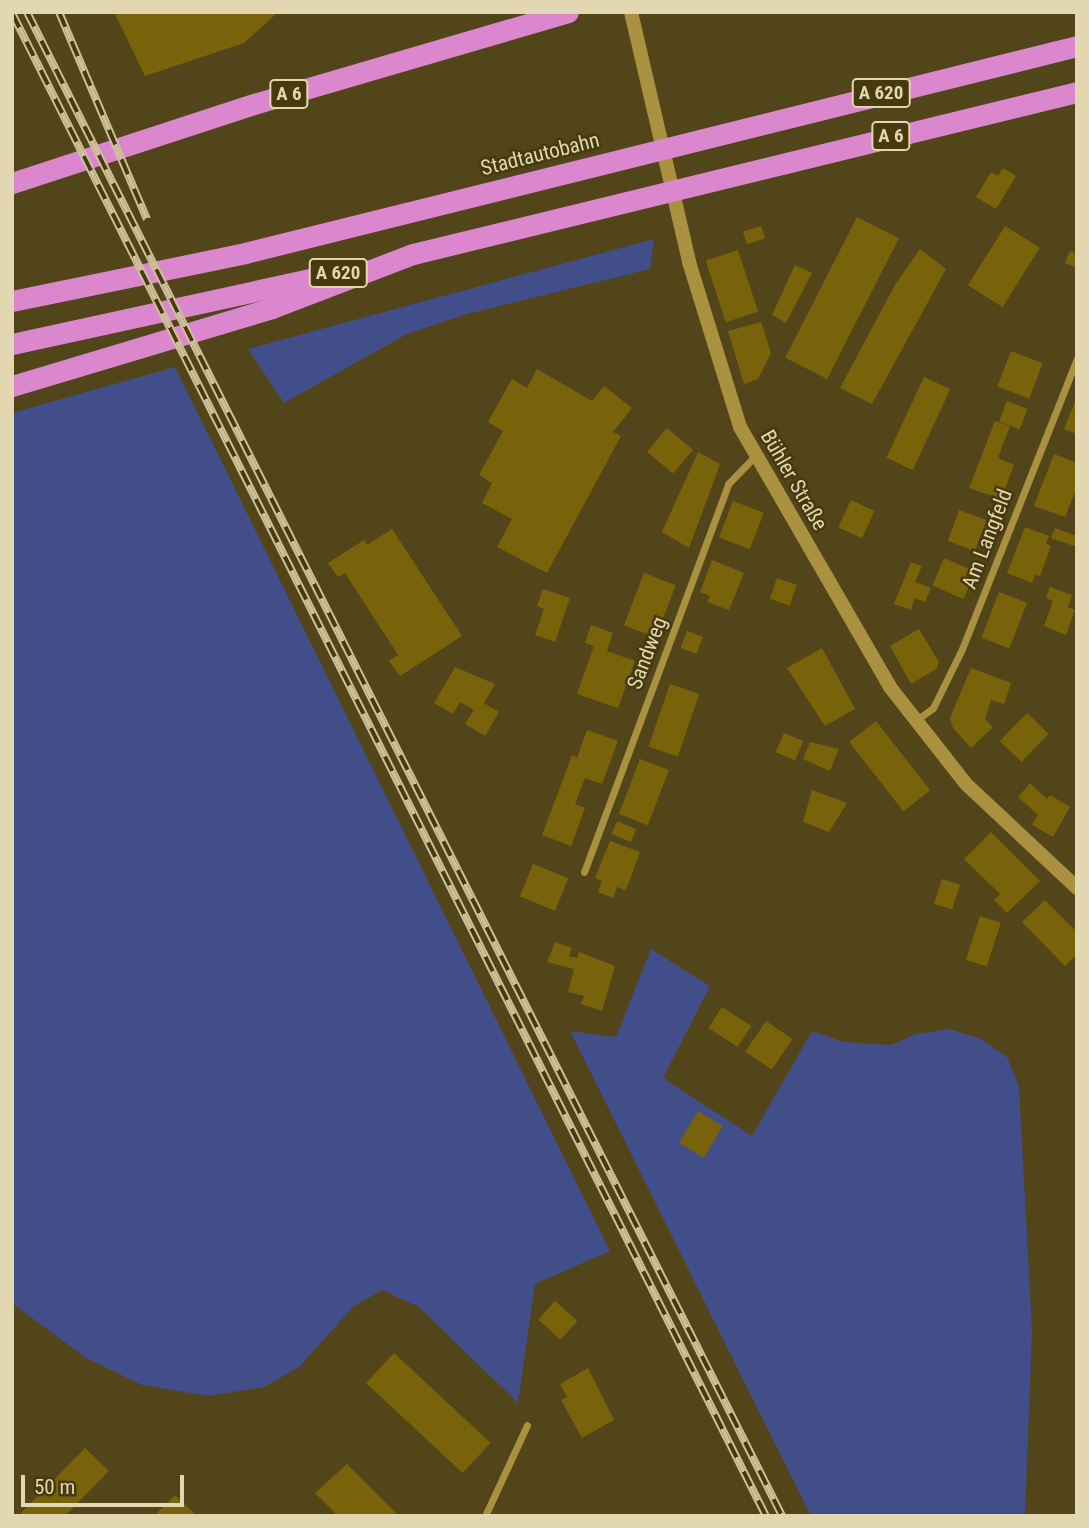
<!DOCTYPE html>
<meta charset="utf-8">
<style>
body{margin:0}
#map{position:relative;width:1089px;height:1528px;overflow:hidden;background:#52451a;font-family:"Roboto Condensed",sans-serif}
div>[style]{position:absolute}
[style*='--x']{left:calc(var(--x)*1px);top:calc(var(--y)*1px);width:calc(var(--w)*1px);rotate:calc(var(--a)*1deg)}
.green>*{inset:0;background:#424e8a}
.building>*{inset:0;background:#79630a;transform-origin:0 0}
.street>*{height:7px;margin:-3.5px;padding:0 3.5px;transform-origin:3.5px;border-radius:3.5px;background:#a99140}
.secondary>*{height:14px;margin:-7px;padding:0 7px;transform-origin:7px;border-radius:7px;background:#a99140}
.highway>*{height:21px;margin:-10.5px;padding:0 10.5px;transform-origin:10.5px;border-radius:10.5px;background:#db87cd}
.rail>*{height:8px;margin-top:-4px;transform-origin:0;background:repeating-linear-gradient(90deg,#473a0e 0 16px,#ccbf99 0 32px);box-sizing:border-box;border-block:2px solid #ccbf99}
span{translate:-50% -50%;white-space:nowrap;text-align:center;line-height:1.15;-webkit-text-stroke:5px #473a0e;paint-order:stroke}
.shield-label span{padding:2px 5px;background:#473a0e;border:2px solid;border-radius:5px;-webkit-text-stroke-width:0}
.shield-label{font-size:19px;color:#e3d7b1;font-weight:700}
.street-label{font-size:21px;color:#e3d7b1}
.frame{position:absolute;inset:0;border:14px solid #e3d7b1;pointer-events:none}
.scale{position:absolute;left:21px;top:1475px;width:163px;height:32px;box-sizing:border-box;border:4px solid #e3d7b1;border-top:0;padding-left:9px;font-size:21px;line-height:24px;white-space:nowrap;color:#e3d7b1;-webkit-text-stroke:5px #473a0e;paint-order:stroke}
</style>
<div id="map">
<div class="green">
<div style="clip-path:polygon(654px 239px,650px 269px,467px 314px,407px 334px,284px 403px,248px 349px)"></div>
<div style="clip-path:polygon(175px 367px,610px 1251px,535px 1284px,518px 1403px,419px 1307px,382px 1290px,353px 1307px,299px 1367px,264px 1387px,208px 1396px,142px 1385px,86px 1358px,12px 1303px,12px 413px)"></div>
<div style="clip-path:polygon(651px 949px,710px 986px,663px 1078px,752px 1136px,812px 1031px,844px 1042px,891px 1045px,916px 1034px,950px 1029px,981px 1039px,1007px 1057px,1019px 1086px,1032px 1331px,1025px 1516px,811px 1516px,570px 1031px,616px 1037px)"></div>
</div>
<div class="building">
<div style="clip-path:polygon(114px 12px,278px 12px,244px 43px,145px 76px)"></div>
<div style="clip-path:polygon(1003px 168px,1016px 176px,996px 209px,976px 197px,991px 172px,998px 176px)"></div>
<div style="left:857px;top:217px;width:47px;height:158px;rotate:27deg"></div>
<div style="left:761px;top:226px;width:13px;height:19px;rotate:72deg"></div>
<div style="left:1005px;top:226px;width:41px;height:70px;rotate:32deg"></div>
<div style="clip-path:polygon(920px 249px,946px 269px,872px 404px,840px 388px,895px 285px)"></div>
<div style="left:738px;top:250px;width:65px;height:34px;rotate:72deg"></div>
<div style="clip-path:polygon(1070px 251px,1077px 254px,1077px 268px,1065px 263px)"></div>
<div style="clip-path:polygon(795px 265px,812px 273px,786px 323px,772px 315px)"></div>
<div style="clip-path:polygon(761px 322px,771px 353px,758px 379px,744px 384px,728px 331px)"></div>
<div style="left:1011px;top:351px;width:34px;height:38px;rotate:21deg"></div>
<div style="clip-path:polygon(537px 369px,592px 401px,604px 386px,632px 408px,613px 432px,621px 436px,547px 573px,497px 547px,512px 519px,482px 503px,492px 483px,479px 475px,503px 431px,488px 422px,512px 379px,527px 388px)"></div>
<div style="left:924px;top:377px;width:29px;height:89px;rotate:25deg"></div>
<div style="clip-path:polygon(1077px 397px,1077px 434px,1064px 429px)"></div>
<div style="left:1007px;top:401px;width:22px;height:22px;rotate:21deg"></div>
<div style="clip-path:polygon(995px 421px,1010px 426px,998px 458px,1014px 465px,1001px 499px,969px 488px)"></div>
<div style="left:667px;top:428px;width:34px;height:31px;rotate:40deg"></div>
<div style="clip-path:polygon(698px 452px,720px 464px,689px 548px,662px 532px)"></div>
<div style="clip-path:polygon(1054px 454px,1077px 463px,1077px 487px,1065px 517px,1034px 506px)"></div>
<div style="left:851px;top:500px;width:26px;height:30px;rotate:25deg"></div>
<div style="left:733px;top:501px;width:33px;height:39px;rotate:21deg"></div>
<div style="left:959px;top:510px;width:29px;height:33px;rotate:20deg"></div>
<div style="clip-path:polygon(1025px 527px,1049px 536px,1046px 544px,1051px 546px,1040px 576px,1035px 575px,1032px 583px,1007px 573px)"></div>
<div style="clip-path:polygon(1055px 528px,1074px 535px,1077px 528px,1077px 547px,1051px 538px)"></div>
<div style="clip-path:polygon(392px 529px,462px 636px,400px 676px,389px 661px,398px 655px,345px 573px,338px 577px,328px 563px,364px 540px,367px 545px)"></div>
<div style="left:944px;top:558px;width:34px;height:30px;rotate:23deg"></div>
<div style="clip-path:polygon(712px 560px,744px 573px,729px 610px,707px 602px,710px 596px,700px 592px)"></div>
<div style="clip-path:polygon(911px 562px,922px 566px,915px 582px,931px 588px,925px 602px,915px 598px,911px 610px,894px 604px)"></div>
<div style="left:644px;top:573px;width:34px;height:56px;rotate:21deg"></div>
<div style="left:777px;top:578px;width:21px;height:22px;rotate:19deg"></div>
<div style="clip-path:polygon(1050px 587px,1072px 595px,1068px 607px,1075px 610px,1066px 635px,1044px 626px,1053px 601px,1046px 598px)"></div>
<div style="clip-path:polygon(543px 589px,570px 598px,555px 642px,535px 635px,544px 609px,537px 606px)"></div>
<div style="left:999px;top:592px;width:30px;height:49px;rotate:21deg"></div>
<div style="clip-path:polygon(591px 625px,613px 633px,607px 651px,635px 661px,618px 708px,577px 694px,594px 646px,585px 643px)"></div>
<div style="clip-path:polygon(919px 629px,939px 662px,936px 669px,911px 684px,890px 646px)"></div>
<div style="left:687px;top:631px;width:17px;height:18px;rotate:21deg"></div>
<div style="clip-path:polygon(822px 648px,855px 709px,825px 726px,787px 668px)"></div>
<div style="clip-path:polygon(455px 667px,495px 684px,484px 703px,499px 712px,485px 736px,465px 724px,474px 710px,460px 702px,453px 714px,434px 703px)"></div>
<div style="clip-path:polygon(971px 668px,1011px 683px,1004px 704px,991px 700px,985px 719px,993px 727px,971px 748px,953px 728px,950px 718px)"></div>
<div style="left:670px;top:684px;width:31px;height:66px;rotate:19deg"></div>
<div style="left:1027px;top:713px;width:30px;height:39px;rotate:44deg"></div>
<div style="left:876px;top:721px;width:88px;height:34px;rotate:52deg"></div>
<div style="clip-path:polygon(587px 730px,618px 741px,602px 784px,585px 778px,575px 804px,585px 808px,571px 846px,542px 835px,572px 755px,577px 758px)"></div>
<div style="left:784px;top:733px;width:21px;height:21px;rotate:23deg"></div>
<div style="clip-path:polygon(810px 742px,839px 749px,830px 771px,803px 759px)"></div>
<div style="left:640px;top:759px;width:31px;height:59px;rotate:21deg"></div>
<div style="clip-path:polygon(1030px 783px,1047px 799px,1050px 795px,1070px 807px,1053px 837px,1032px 825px,1038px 815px,1018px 797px)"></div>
<div style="clip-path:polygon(812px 790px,847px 803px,829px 832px,803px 822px)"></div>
<div style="left:617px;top:821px;width:21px;height:14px;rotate:23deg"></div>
<div style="clip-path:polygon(991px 832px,1040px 881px,1007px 913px,994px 900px,1000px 894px,964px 859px)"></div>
<div style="clip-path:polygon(610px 841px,640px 852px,626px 890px,617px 887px,613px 898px,598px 892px,602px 881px,595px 878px)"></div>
<div style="left:533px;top:864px;width:38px;height:35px;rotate:22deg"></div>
<div style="left:942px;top:879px;width:19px;height:26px;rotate:18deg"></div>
<div style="clip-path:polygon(1045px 900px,1077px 932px,1077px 954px,1065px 966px,1022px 922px)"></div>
<div style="left:980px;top:916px;width:22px;height:46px;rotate:18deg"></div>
<div style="clip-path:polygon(555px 942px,572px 948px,569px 956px,577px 958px,579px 952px,615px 966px,602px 1011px,581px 1004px,584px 996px,568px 992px,574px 969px,547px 962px)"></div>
<div style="left:722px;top:1007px;width:35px;height:25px;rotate:33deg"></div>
<div style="left:766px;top:1021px;width:32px;height:37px;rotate:34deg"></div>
<div style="left:698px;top:1111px;width:29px;height:37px;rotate:31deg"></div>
<div style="left:555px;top:1301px;width:30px;height:25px;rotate:42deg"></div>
<div style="left:394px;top:1353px;width:132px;height:41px;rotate:43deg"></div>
<div style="clip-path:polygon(588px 1368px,614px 1420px,582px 1438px,561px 1400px,567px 1397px,560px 1384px)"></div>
<div style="clip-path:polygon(85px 1448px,109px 1471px,65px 1516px,18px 1516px)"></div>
<div style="clip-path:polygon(347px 1464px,399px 1516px,338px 1516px,315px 1493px)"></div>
<div style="clip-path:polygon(175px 1495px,197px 1516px,154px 1516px)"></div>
</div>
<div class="street">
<div style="--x:915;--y:721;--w:22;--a:-36"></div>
<div style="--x:933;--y:708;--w:66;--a:-63.8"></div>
<div style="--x:962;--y:649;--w:312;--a:-68.4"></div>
<div style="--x:584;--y:872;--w:414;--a:-69.6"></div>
<div style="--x:728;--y:484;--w:39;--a:-46"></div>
<div style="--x:485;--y:1516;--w:100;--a:-65.2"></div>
</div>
<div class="secondary">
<div style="--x:631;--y:12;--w:257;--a:76.9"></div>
<div style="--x:689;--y:262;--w:173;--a:72.8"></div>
<div style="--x:740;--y:427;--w:300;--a:60"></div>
<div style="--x:890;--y:687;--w:123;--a:51.9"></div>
<div style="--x:966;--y:784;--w:152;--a:43.1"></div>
</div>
<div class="highway">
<div style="--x:12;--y:183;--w:255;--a:-18.1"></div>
<div style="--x:254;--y:104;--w:327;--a:-16.3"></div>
<div style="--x:12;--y:301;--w:238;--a:-11.6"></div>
<div style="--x:245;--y:253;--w:857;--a:-13.97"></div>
<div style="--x:12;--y:344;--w:320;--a:-12.3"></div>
<div style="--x:12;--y:386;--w:271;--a:-16.7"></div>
<div style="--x:272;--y:308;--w:151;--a:-21"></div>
<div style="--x:413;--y:254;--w:683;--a:-13.71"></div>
</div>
<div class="rail">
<div style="--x:27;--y:12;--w:1683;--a:63.34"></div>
<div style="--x:59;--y:12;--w:225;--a:67"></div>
<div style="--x:12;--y:13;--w:1682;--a:63.36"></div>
</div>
<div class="shield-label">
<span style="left:881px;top:93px">A 620</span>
<span style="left:289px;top:94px">A 6</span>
<span style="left:891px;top:136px">A 6</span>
<span style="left:338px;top:273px">A 620</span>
</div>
<div class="street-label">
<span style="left:540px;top:154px;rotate:-14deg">Stadtautobahn</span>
<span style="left:794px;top:480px;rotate:60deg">Bühler Straße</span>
<span style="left:987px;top:539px;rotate:-69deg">Am Langfeld</span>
<span style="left:647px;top:653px;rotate:-69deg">Sandweg</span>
</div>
<div class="frame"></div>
<div class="scale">50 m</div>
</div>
